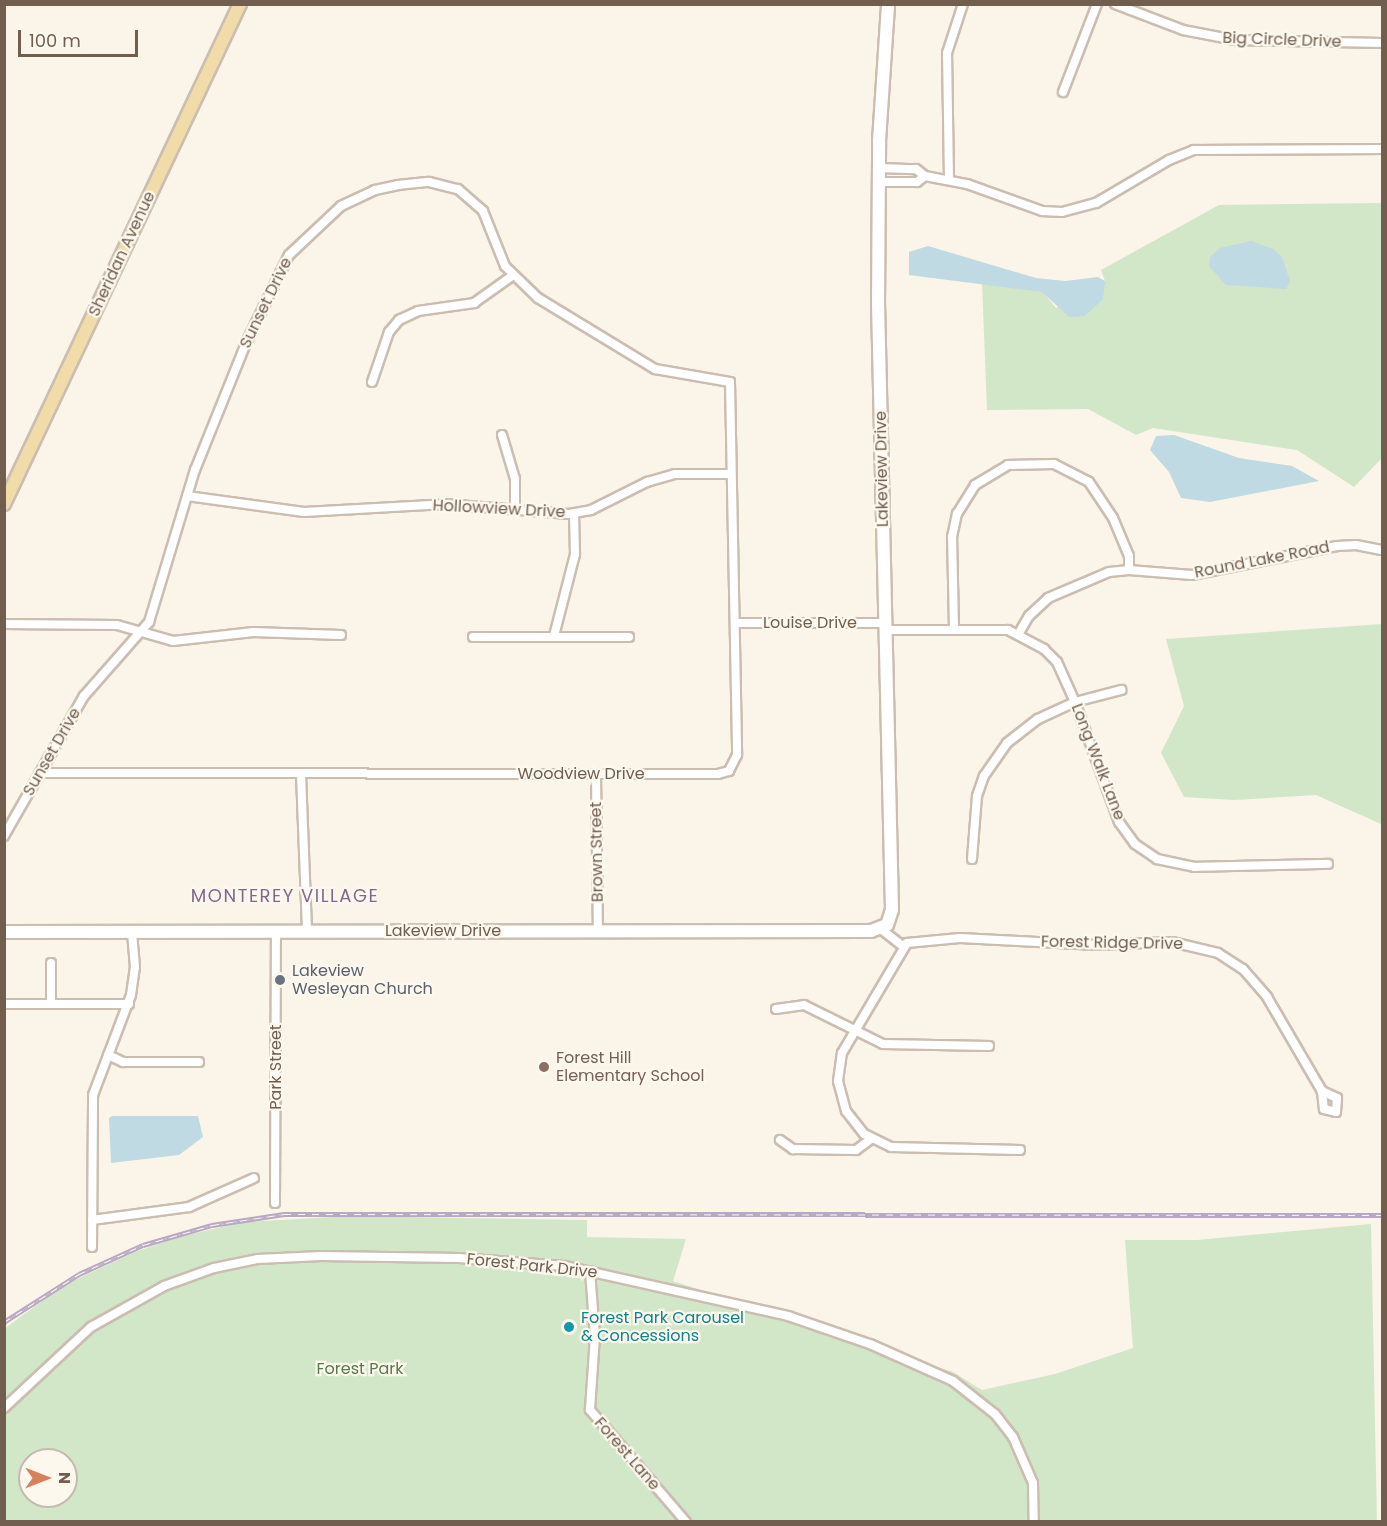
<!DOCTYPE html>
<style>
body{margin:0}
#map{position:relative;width:1387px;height:1526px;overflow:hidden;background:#faf5e8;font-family:Poppins,sans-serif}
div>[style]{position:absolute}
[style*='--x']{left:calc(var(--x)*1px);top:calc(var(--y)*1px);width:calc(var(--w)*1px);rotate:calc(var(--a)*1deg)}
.green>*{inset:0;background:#d2e6c8}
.water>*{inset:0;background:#bfdae2}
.roads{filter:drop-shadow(2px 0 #cbbdb0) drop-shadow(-2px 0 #cbbdb0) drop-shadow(0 2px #cbbdb0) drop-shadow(0 -2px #cbbdb0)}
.street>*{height:8px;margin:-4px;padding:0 4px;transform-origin:4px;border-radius:4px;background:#fff}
.secondary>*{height:12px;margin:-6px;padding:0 6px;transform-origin:6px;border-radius:6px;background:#fff}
.primary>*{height:12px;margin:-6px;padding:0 6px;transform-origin:6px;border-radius:6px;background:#f1dca9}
.rail>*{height:4.5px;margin-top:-2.25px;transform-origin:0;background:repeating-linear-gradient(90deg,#fdf8ee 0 7px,#b8a8c3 0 14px);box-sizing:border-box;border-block:2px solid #b8a8c3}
.dots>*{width:16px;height:16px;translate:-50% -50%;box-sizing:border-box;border:3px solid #fdf8ee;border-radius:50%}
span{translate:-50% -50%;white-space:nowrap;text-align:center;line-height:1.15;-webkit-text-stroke:4.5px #fdf8ee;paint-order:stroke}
.street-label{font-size:16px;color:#715e4f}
.worship-label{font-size:16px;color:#5b616d}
.left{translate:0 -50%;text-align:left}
.education-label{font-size:16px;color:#785e54}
.culture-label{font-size:16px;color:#0d838f}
.park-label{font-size:16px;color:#567b4c}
.neighbourhood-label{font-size:18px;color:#83678d;letter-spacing:1.5px}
.frame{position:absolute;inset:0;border:6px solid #715e4f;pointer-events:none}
.north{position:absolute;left:18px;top:1448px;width:60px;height:60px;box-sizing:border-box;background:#fdf8ee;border:2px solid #c5baae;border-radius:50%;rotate:90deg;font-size:16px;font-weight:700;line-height:24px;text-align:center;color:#715e4f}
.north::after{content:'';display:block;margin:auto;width:21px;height:27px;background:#d6805c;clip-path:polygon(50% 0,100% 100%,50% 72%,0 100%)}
.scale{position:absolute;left:18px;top:30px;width:120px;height:27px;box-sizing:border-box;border:3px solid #715e4f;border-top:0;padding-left:8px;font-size:18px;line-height:21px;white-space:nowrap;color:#715e4f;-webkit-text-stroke:4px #fdf8ee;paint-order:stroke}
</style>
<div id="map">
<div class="green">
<div style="clip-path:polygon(1382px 203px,1382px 458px,1354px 487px,1297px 450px,1153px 428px,1136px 435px,1088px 409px,987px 410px,982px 283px,1043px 292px,1056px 308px,1105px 281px,1101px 270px,1219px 205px)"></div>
<div style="clip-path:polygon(1382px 624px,1382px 833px,1381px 824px,1316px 795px,1234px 800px,1184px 797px,1161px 753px,1184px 706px,1166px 639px)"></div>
<div style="clip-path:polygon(evenodd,350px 1216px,587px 1220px,587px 1237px,686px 1239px,673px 1281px,953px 1372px,982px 1390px,1055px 1374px,1133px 1348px,1125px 1240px,1197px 1240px,1371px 1224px,1377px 1521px,5px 1521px,4px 1329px,64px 1285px,135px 1252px,179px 1237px,243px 1222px,350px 1216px,30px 1460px,66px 1460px,66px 1496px,30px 1496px,30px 1460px)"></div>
</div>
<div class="water">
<div style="clip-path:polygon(1251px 241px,1273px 249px,1282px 257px,1290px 281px,1286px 289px,1226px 285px,1209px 266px,1210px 257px,1220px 248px)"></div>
<div style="clip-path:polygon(928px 246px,1036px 278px,1065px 281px,1098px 277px,1105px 281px,1103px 299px,1085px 316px,1069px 317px,1042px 292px,909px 275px,909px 252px)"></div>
<div style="clip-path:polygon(1174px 435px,1239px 458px,1292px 466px,1319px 481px,1210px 502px,1181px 498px,1169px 472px,1150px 450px,1156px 436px)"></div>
<div style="clip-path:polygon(112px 1116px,198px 1116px,203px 1137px,179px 1155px,111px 1163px,109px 1118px)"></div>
</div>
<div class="roads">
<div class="street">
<div style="--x:1115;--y:4;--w:73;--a:20.9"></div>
<div style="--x:1183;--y:30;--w:53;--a:10.9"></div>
<div style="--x:1235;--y:40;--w:147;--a:1.2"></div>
<div style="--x:1063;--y:92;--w:94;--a:-68.9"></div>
<div style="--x:879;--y:168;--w:37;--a:2"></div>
<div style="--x:916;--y:169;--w:11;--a:38"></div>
<div style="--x:925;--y:176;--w:43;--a:10.8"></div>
<div style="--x:967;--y:184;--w:80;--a:19.8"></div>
<div style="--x:1042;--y:211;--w:20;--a:3"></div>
<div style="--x:1062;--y:212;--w:35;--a:-15"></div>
<div style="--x:1096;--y:203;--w:85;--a:-30.5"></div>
<div style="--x:1169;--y:160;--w:27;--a:-22"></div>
<div style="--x:1194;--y:150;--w:188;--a:-0.3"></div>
<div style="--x:949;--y:179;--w:126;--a:-90.9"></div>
<div style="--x:947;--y:53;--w:52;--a:-71.9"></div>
<div style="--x:879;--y:182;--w:38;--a:0"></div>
<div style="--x:917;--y:182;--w:10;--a:-37"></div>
<div style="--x:372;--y:382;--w:53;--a:-71.2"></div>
<div style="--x:389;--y:332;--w:16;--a:-50"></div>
<div style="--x:399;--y:320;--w:21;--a:-25"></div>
<div style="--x:418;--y:311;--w:57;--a:-8.1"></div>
<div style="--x:474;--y:303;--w:47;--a:-35.4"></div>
<div style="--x:502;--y:435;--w:46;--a:73.5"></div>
<div style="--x:515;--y:479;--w:31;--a:90"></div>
<div style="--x:187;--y:496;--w:118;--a:7.8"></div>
<div style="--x:304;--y:512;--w:141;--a:-3.2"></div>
<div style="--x:445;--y:504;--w:124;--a:4.6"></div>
<div style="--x:569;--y:514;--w:22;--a:-10"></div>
<div style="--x:591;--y:510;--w:63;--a:-26.6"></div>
<div style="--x:647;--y:482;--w:29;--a:-16"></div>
<div style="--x:675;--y:474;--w:56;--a:0"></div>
<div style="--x:735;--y:623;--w:151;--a:0"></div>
<div style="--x:4;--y:624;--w:113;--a:0.5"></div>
<div style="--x:117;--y:625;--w:58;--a:15.9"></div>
<div style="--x:173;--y:641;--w:81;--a:-6.4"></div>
<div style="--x:253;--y:632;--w:88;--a:2"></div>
<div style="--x:954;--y:629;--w:92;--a:-91.2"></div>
<div style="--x:952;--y:537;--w:24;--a:-78"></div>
<div style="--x:957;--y:514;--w:34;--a:-58"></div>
<div style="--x:975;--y:485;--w:39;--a:-31"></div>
<div style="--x:1008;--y:465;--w:46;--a:-1.2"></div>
<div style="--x:1054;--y:464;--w:39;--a:27"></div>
<div style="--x:1089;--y:482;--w:43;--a:56.3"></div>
<div style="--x:1113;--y:518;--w:41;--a:67.2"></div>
<div style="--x:1129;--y:556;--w:14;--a:90"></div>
<div style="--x:886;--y:630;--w:122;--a:0"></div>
<div style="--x:1008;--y:630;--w:41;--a:27.8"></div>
<div style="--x:1044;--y:649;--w:18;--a:45"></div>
<div style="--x:1057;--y:662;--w:44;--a:65.8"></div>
<div style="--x:1075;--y:702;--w:128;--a:69.9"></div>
<div style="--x:1119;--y:822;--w:27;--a:54"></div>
<div style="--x:1135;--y:844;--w:27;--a:34"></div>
<div style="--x:1157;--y:859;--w:38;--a:12"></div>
<div style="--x:1194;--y:867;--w:134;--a:-1.3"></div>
<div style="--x:1019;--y:633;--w:20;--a:-60"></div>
<div style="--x:1029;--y:616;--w:26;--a:-43"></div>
<div style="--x:1048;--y:598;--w:66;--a:-23.1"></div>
<div style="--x:1109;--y:572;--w:20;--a:-6"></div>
<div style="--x:1129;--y:570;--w:63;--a:4.5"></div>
<div style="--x:1192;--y:575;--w:148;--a:-11.3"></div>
<div style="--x:1337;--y:546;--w:19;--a:-3"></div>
<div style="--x:1356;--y:545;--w:26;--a:11"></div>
<div style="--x:554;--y:636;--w:85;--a:-75.6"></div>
<div style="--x:575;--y:554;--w:40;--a:-91.4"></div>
<div style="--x:473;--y:637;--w:156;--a:0"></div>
<div style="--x:301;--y:774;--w:157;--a:87.8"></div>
<div style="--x:596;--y:774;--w:156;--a:89.3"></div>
<div style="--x:4;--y:836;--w:161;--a:-60.3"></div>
<div style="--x:84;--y:696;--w:98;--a:-48.7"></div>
<div style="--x:149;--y:622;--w:159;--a:-73.2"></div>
<div style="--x:195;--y:470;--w:137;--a:-68.1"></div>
<div style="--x:246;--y:343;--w:98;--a:-64"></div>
<div style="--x:289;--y:255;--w:71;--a:-43.3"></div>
<div style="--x:341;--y:206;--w:38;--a:-25"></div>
<div style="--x:375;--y:190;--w:24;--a:-12"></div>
<div style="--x:398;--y:185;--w:31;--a:-6"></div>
<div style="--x:429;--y:182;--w:30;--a:14"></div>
<div style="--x:458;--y:189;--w:33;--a:41"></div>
<div style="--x:483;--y:211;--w:59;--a:68.2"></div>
<div style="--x:505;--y:266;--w:46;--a:44.1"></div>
<div style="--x:538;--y:298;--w:137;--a:31.3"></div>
<div style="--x:655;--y:369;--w:76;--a:9.8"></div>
<div style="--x:730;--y:382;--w:373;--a:88.9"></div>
<div style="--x:737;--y:755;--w:18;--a:117"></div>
<div style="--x:729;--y:771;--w:11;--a:165"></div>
<div style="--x:718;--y:774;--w:678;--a:-179.92"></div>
<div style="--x:972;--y:859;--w:63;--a:-85.5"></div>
<div style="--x:977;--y:796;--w:21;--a:-71"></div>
<div style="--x:984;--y:776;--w:40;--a:-55.1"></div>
<div style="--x:1007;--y:743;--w:39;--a:-38"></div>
<div style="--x:1038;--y:719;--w:41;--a:-24.7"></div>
<div style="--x:1075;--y:702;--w:48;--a:-14.6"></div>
<div style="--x:881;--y:929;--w:29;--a:38"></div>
<div style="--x:51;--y:963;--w:40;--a:90"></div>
<div style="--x:4;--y:1004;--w:125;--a:0"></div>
<div style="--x:776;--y:1009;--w:28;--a:-8"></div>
<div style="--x:804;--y:1005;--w:88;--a:26.3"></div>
<div style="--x:883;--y:1044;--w:106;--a:1.1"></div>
<div style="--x:108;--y:1055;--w:17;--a:25"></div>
<div style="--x:123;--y:1062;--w:76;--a:0"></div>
<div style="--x:780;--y:1140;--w:16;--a:35"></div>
<div style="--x:793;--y:1149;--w:63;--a:0.9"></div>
<div style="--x:856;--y:1150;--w:19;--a:-36"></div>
<div style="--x:1020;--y:1150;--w:129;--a:-178.7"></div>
<div style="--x:891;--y:1147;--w:30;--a:-154"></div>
<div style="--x:864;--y:1134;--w:29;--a:-128"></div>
<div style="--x:846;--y:1111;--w:31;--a:-105"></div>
<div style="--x:838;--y:1081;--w:28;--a:-82"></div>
<div style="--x:842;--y:1053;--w:128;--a:-59.4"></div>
<div style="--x:907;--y:943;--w:53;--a:-5.4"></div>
<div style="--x:960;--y:938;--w:136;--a:2.9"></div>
<div style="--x:1096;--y:945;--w:76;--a:-2.3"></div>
<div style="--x:1172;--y:942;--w:47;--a:13.4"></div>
<div style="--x:1218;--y:953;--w:30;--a:33"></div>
<div style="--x:1243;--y:969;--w:37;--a:49"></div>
<div style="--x:1267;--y:997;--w:109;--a:59.7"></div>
<div style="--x:1322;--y:1091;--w:18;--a:84"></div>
<div style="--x:1324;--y:1109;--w:12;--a:14"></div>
<div style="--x:1336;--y:1112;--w:14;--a:-86"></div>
<div style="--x:1337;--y:1098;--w:17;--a:-155"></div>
<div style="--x:275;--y:1203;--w:272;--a:-89.8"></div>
<div style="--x:92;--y:1220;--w:98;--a:-7.6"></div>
<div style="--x:189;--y:1207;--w:71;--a:-24"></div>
<div style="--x:92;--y:1247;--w:152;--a:-89.6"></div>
<div style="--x:93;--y:1095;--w:107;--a:-69.2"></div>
<div style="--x:131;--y:995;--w:28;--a:-82"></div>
<div style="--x:135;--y:967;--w:36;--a:-95"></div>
<div style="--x:590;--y:1271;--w:65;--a:85.6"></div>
<div style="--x:595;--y:1336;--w:74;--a:93.9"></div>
<div style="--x:590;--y:1410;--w:148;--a:49.4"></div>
<div style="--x:4;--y:1408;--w:119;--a:-43"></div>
<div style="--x:91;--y:1327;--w:84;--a:-29.3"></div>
<div style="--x:164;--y:1286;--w:53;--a:-19.8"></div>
<div style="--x:214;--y:1268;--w:45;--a:-11.6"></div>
<div style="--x:258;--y:1259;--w:63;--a:-2.7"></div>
<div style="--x:321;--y:1256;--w:138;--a:0.8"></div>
<div style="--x:459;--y:1258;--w:106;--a:4.3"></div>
<div style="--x:565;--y:1266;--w:229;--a:12.6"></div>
<div style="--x:788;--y:1316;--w:87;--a:18.9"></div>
<div style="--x:870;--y:1344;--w:91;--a:24"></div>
<div style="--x:953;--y:1381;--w:53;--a:38.2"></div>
<div style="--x:995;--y:1414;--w:29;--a:52"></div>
<div style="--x:1013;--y:1437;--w:50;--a:66.5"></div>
<div style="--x:1033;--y:1483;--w:39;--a:89"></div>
</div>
<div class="secondary">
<div style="--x:4;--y:932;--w:867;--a:-0.07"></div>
<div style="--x:871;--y:931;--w:17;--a:-21"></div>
<div style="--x:887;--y:925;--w:16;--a:-72"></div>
<div style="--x:892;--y:910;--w:606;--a:-91.32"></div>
<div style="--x:878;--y:304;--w:163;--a:-89.6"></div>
<div style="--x:879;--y:141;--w:137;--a:-86.2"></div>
</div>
<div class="primary">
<div style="--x:4;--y:504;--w:553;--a:-64.73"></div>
</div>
</div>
<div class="rail">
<div style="--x:4;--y:1322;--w:89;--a:-32.6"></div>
<div style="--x:79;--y:1274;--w:70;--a:-24.4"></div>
<div style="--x:143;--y:1245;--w:72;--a:-16.2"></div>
<div style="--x:212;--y:1225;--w:73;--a:-8.7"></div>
<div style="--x:284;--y:1214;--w:1098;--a:0.05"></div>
</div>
<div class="dots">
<div style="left:280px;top:980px;background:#6b7280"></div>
<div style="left:544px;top:1067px;background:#8d6e63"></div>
<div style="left:569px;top:1327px;background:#0f9aa8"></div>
</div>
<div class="street-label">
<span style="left:1282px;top:40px;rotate:2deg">Big Circle Drive</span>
<span style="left:122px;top:254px;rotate:-65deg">Sheridan Avenue</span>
<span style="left:266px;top:303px;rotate:-64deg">Sunset Drive</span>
<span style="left:882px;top:469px;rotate:-91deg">Lakeview Drive</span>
<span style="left:499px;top:509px;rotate:3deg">Hollowview Drive</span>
<span style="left:1262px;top:560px;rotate:-11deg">Round Lake Road</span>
<span style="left:810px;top:623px">Louise Drive</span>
<span style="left:52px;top:752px;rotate:-60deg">Sunset Drive</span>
<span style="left:1098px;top:762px;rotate:69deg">Long Walk Lane</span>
<span style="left:581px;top:774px">Woodview Drive</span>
<span style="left:597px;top:852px;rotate:-91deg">Brown Street</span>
<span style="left:443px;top:931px">Lakeview Drive</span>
<span style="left:1112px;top:943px;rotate:1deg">Forest Ridge Drive</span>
<span style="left:276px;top:1067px;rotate:-90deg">Park Street</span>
<span style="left:532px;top:1266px;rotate:6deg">Forest Park Drive</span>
<span style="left:627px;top:1454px;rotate:49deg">Forest Lane</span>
</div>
<div class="worship-label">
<span class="left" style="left:292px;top:980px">Lakeview<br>Wesleyan Church</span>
</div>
<div class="education-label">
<span class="left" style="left:556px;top:1067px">Forest Hill<br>Elementary School</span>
</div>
<div class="culture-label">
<span class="left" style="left:581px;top:1327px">Forest Park Carousel<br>&amp; Concessions</span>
</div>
<div class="park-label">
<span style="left:360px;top:1369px">Forest Park</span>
</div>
<div class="neighbourhood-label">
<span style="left:285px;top:896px">MONTEREY VILLAGE</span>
</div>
<div class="frame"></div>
<div class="north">N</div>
<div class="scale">100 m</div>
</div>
